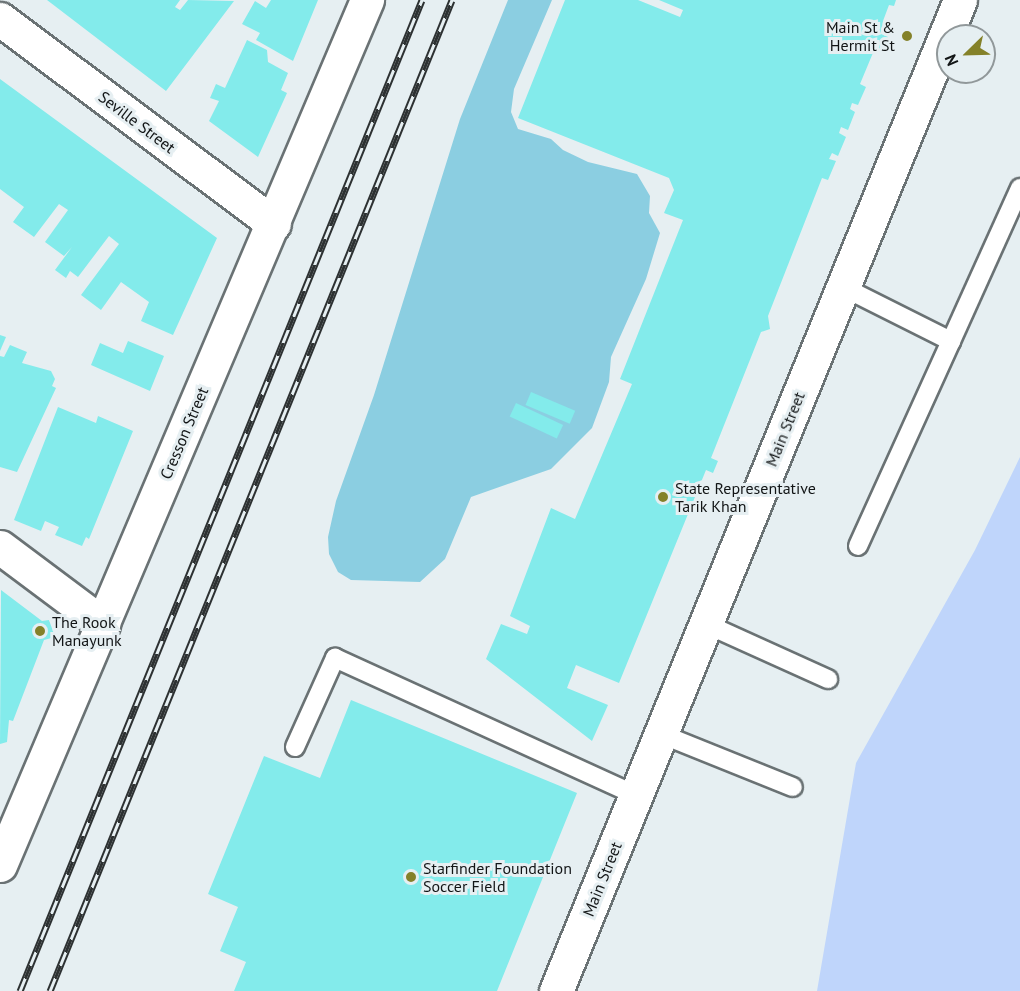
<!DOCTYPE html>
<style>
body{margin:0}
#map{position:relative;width:1020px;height:991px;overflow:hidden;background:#e6eff2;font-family:"PT Sans",sans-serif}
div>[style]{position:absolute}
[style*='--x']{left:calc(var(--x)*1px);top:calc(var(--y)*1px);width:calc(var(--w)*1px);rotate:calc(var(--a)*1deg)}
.green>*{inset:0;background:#8bcee1}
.water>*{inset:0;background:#bfd5fb}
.building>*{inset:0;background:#83ebeb;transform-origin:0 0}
.roads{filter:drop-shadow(2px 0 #6a7274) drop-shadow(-2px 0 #6a7274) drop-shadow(0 2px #6a7274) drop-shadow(0 -2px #6a7274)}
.service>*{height:18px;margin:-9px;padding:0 9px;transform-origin:9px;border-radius:9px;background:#fff}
.minor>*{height:33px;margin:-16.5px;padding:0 16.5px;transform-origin:16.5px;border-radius:16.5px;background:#fff}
.tertiary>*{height:33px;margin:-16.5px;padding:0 16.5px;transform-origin:16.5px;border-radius:16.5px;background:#fff}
.rail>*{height:7px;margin-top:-3.5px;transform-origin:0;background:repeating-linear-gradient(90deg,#e6eff2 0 14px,#2d3132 0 28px);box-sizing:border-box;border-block:2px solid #2d3132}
.dots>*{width:16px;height:16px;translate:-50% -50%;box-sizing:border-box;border:3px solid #e6eff2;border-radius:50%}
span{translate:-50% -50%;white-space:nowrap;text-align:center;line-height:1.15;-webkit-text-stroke:6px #e6eff2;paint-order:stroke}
.poi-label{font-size:16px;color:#121516}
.right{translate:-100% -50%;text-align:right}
.left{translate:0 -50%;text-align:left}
.street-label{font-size:16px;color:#121516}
.north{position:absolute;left:936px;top:24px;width:60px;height:60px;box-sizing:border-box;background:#e6eff2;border:2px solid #91989a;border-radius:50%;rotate:247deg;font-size:16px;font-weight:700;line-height:24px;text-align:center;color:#121516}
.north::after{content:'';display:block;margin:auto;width:21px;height:27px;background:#848129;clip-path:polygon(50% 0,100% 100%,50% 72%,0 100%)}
</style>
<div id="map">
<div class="green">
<div style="clip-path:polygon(508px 0,552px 0,514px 89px,511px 112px,518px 129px,551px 139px,563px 150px,588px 162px,637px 174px,650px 196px,649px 213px,660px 233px,646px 279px,611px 357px,609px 382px,592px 428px,551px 469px,471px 497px,445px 559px,420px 582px,351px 580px,338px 572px,329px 554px,328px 537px,336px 501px,374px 395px,460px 119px)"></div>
</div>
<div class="water">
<div style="clip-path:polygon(1020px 457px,1020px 991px,817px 991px,856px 763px,975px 550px)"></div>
</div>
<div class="building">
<div style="clip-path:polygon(47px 0,180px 0,175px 7px,180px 10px,188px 0,234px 1px,166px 91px)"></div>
<div style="clip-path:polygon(271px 0,318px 0,293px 61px,256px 40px,260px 33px,242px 24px,255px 1px,266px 8px)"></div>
<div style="clip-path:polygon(565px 0,638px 0,680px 17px,683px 10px,659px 0,896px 0,894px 6px,889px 5px,883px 21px,881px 34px,888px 37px,882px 51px,875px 48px,860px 84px,866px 87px,858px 105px,852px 103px,850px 109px,855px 112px,848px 130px,841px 127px,839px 133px,846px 137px,838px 156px,832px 153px,829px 159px,836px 161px,828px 180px,822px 178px,768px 316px,770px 329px,761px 332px,713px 453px,711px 458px,718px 461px,713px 473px,706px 470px,619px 683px,576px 665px,567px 688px,608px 705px,592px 741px,486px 659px,501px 624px,527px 634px,530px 626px,510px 616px,551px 508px,575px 519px,632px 384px,620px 379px,683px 220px,664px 213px,674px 190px,669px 178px,518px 118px)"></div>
<div style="clip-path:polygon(247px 40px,267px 50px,268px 62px,288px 73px,281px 90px,287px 93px,258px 157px,209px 121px,219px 101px,210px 98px,216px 84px,225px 88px)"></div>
<div style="clip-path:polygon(0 79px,217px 238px,173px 335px,141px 321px,149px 302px,121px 282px,101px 310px,81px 295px,119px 244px,109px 236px,78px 277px,70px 271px,66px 278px,55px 270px,72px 247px,64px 256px,45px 242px,68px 210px,59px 204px,34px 237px,13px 222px,24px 207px,0 189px)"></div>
<div style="clip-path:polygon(0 335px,6px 337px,0 351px)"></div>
<div style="clip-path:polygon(128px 341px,164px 356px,150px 391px,91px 365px,100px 343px,123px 353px)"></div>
<div style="clip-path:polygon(10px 345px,27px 352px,22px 363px,51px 371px,55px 379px,52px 386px,56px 388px,17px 472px,0 467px,0 356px,4px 357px)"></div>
<div style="left:531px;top:392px;width:48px;height:14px;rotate:23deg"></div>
<div style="left:516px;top:403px;width:52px;height:15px;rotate:25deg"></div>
<div style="clip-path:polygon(58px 407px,96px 423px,98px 416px,133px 431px,89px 539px,86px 537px,82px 546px,55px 535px,59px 527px,45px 521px,41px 531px,14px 520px)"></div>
<div style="clip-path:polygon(1px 590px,42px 621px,49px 620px,55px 637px,44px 640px,13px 721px,9px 720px,7px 742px,0 744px)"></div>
<div style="clip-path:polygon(351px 700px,577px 793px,497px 991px,234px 991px,246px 962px,220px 951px,238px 907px,208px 894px,264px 756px,320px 778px)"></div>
</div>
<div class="roads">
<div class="service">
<div style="--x:843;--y:287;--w:121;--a:26.6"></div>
<div style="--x:951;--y:341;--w:225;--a:114.4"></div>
<div style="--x:951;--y:341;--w:168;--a:-65.7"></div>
<div style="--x:706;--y:624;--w:134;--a:24.3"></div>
<div style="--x:661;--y:734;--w:142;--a:21.9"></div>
<div style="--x:295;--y:747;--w:98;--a:-65.8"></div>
<div style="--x:335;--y:658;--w:330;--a:24.5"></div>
</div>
<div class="minor">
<div style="--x:0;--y:19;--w:342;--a:36.8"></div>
<div style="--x:0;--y:547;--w:129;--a:36.8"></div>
<div style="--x:0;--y:865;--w:940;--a:-67.01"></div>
</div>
<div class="tertiary">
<div style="--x:556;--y:991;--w:1070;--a:-67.82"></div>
</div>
</div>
<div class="rail">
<div style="--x:20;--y:991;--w:1069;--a:-67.92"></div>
<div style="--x:50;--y:991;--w:1069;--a:-67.92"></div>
</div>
<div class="dots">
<div style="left:907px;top:36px;background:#848129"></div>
<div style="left:663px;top:497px;background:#848129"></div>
<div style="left:40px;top:631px;background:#848129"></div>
<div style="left:411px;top:877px;background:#848129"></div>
</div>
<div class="poi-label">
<span class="right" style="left:895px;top:36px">Main St &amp;<br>Hermit St</span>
<span class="left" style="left:675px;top:497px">State Representative<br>Tarik Khan</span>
<span class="left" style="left:52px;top:631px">The Rook<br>Manayunk</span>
<span class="left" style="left:423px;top:877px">Starfinder Foundation<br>Soccer Field</span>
</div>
<div class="street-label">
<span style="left:137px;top:122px;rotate:37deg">Seville Street</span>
<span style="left:785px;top:429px;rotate:-68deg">Main Street</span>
<span style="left:184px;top:433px;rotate:-67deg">Cresson Street</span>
<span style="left:602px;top:879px;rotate:-68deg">Main Street</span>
</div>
<div class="north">N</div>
</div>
